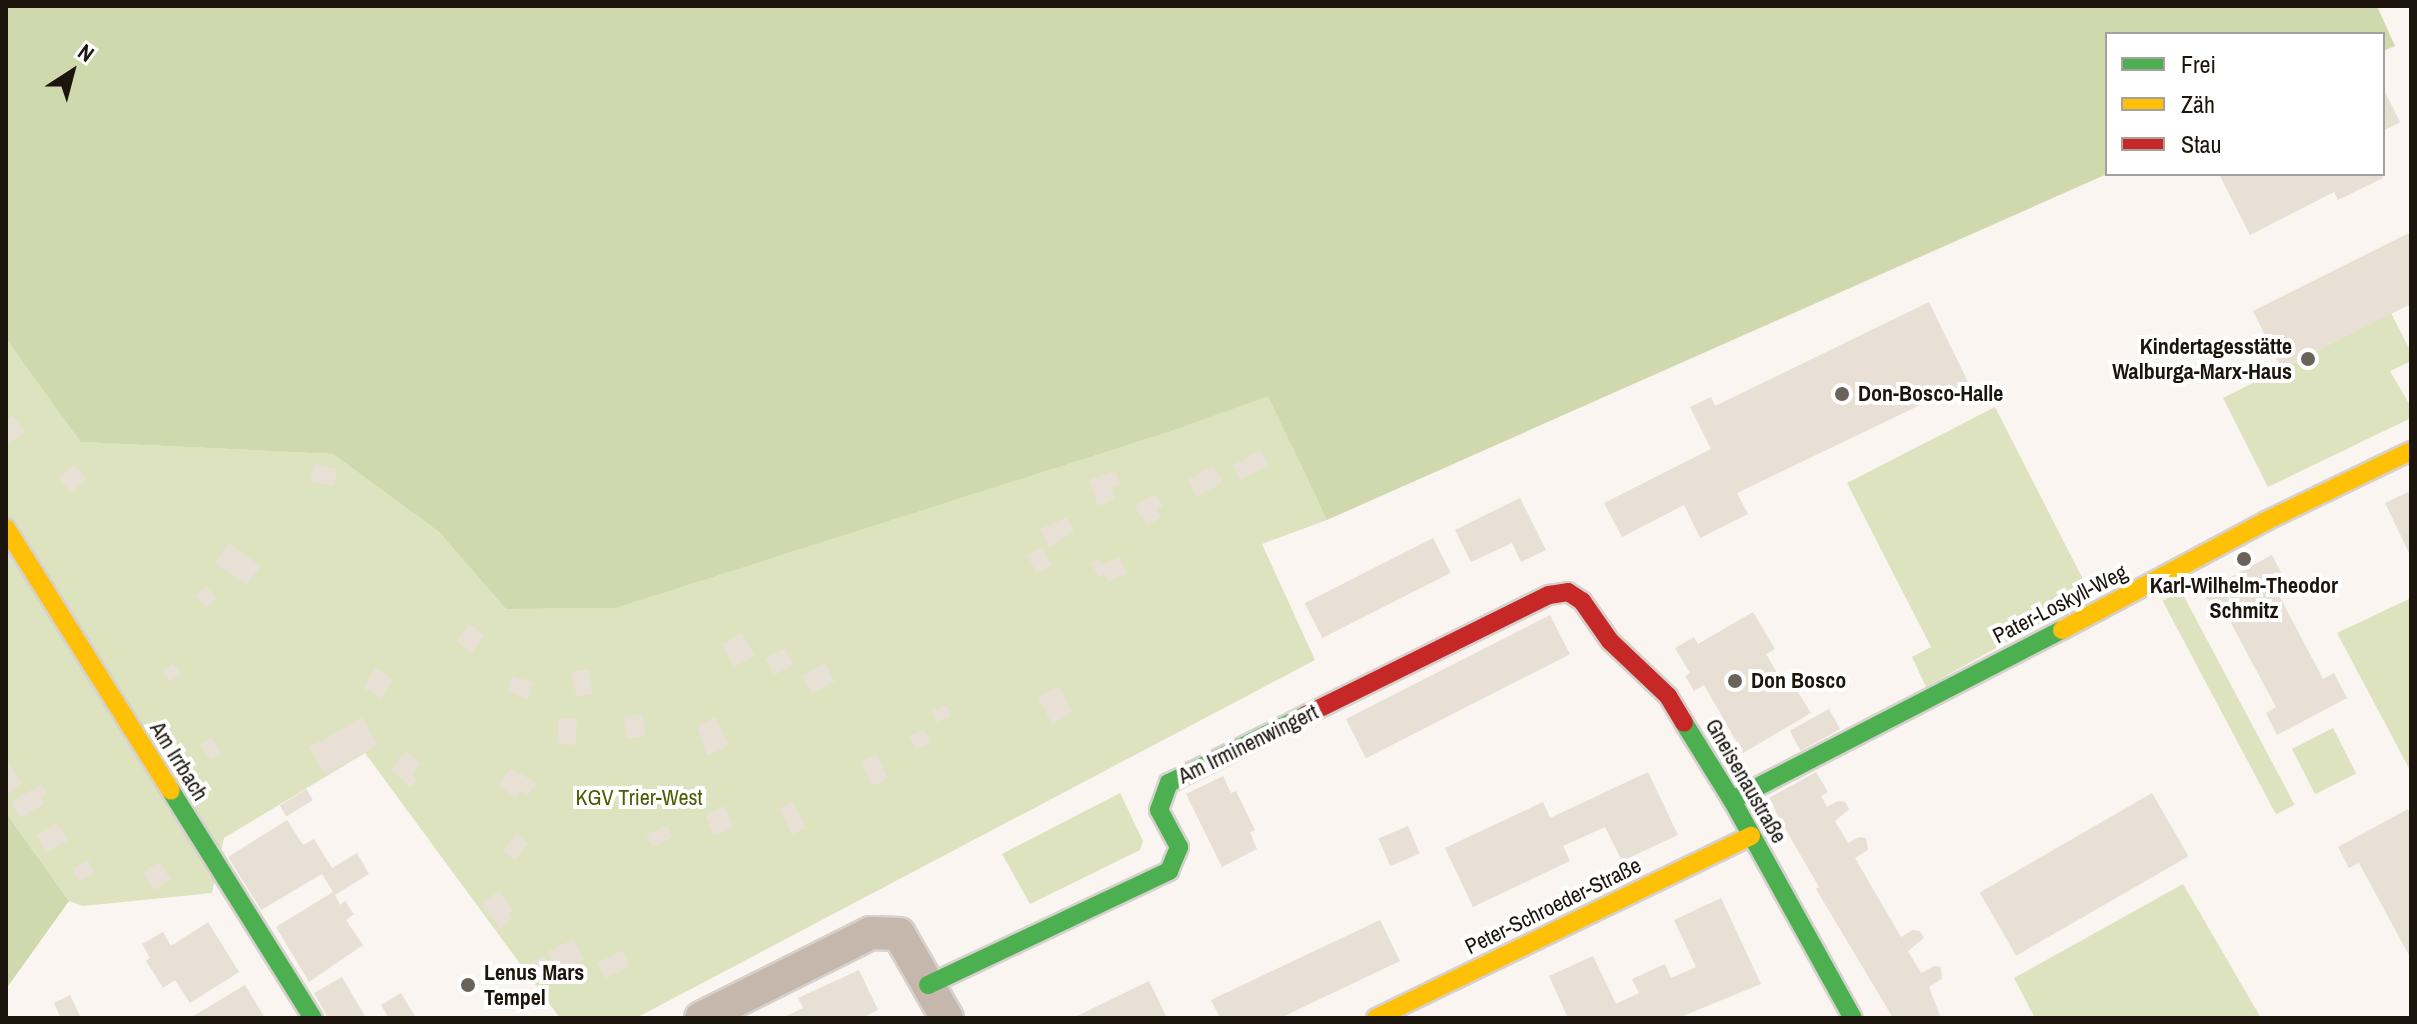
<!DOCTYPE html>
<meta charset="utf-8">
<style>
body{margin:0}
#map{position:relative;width:2417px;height:1024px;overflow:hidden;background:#faf5f0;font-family:"Archivo Narrow",sans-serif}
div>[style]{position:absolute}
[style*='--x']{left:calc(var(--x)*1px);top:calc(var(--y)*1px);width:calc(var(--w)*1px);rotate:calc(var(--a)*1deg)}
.green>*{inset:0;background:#dce3be;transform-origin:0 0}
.forest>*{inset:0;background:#d0d9ad}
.building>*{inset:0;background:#e8dfd5;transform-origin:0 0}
.roads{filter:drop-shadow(2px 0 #d6d1cd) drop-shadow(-2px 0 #d6d1cd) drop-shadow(0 2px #d6d1cd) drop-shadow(0 -2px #d6d1cd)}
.street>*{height:32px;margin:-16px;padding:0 16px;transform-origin:16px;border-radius:16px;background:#c5b7ac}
.fast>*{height:18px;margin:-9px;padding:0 9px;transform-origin:9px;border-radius:9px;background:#4caf50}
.slow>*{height:18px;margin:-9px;padding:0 9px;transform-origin:9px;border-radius:9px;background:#ffc107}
.jam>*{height:18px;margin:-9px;padding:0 9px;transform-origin:9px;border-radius:9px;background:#c62828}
.dots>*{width:22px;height:22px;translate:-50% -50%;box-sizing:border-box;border:4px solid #fff;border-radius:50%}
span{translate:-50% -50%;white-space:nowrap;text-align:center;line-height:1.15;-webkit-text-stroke:8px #fff;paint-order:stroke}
.poi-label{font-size:22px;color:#1c150d;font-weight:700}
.right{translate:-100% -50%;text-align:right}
.left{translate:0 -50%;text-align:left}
.street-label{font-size:22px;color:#1c150d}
.park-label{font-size:22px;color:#4c5d04}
.frame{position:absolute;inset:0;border:8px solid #1c150d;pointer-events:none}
.legend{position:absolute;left:2105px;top:32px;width:280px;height:144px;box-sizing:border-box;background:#fff;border:2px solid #a4a19e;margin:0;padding:10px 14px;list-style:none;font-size:24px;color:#1c150d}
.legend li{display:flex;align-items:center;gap:16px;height:40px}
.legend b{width:40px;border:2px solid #a4a19e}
.north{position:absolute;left:32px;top:32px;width:80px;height:80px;-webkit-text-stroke:6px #fff;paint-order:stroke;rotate:36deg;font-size:22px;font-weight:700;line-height:32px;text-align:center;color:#1c150d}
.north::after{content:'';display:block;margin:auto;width:28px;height:36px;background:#1c150d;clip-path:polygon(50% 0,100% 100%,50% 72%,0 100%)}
</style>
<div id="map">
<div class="green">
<div style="clip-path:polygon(2391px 313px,2411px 352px,2411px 361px,2390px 371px,2411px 407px,2411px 418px,2268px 487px,2223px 398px)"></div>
<div style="clip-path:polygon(6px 339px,82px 442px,333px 454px,439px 532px,506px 609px,616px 608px,1169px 432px,1268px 395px,1327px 520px,1262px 544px,1315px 660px,636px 1018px,560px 1018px,365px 753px,224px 838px,212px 893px,83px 906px,69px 901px,6px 813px)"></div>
<div style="clip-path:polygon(1995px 407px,2091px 595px,1926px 687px,1912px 657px,1931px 647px,1847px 483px)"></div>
<div style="left:2181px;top:591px;width:242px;height:21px;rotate:62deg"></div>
<div style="clip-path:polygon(2411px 598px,2411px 772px,2337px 633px)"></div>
<div style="left:2333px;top:728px;width:51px;height:46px;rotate:63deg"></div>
<div style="clip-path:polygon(1120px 793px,1143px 841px,1140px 850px,1030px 904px,1002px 854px)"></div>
<div style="clip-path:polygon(2183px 884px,2261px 1018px,2035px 1018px,2014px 978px)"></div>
</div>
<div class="forest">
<div style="clip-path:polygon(6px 6px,2377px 6px,2395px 46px,2383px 51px,2383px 34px,2107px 34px,2107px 174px,1327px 520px,1268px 396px,1169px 432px,616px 608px,506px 609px,439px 532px,333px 454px,81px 442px,6px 339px)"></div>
<div style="clip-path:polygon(6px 813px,69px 901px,6px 989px)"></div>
</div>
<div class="building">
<div style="clip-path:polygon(2383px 88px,2400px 122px,2383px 131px)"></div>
<div style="clip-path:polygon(2219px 174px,2381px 174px,2383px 178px,2338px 200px,2334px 192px,2250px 235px)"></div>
<div style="clip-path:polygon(2411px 232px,2411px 304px,2281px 368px,2253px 311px)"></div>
<div style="clip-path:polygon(1929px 302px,1968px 382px,1737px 493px,1748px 514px,1700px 538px,1684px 505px,1622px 537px,1604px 503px,1711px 449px,1690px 407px,1711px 397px,1715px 406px)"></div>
<div style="clip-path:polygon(13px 416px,25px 432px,7px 444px,6px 421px)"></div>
<div style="left:1261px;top:450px;width:17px;height:32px;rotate:62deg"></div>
<div style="left:74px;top:464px;width:20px;height:21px;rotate:49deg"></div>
<div style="left:314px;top:464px;width:24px;height:18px;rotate:12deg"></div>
<div style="left:1213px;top:465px;width:20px;height:30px;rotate:60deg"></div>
<div style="clip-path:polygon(1115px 471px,1120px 484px,1111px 488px,1115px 499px,1098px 506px,1089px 480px)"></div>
<div style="clip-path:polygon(2408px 492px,2411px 498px,2411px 557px,2385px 503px)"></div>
<div style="clip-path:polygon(1156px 494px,1163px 506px,1157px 509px,1161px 518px,1147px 525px,1134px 506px)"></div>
<div style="clip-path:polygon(1520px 498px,1546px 550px,1521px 562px,1512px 543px,1471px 562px,1455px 530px)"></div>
<div style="clip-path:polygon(1067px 517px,1074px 532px,1049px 548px,1040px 529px)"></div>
<div style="left:1433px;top:538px;width:39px;height:144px;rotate:63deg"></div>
<div style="left:229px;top:543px;width:39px;height:24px;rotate:36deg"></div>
<div style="left:1042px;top:547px;width:21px;height:17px;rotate:62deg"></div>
<div style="clip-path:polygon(2272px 555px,2284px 578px,2273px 584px,2323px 679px,2334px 673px,2347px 698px,2277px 735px,2266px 713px,2276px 707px,2224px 610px,2215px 614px,2203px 592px)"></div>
<div style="clip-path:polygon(1119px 557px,1127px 573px,1109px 582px,1105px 574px,1099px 578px,1091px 562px,1099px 559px,1102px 565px)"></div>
<div style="left:206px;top:586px;width:16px;height:15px;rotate:47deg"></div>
<div style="clip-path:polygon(1753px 612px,1775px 649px,1766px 654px,1789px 693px,1796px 689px,1811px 713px,1743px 753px,1704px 685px,1694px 691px,1685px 676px,1690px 673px,1675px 648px,1694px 637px,1698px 644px)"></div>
<div style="left:1550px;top:615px;width:44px;height:229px;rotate:63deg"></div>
<div style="left:469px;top:624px;width:19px;height:22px;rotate:35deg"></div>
<div style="left:742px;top:633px;width:26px;height:23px;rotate:61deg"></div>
<div style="left:785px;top:648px;width:19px;height:22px;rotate:62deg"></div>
<div style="left:173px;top:663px;width:13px;height:14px;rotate:51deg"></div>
<div style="left:825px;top:663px;width:21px;height:26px;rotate:62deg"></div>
<div style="left:375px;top:668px;width:21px;height:23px;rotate:31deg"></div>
<div style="left:588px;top:669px;width:25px;height:17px;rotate:78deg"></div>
<div style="left:512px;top:676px;width:22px;height:17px;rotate:16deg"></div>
<div style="left:1058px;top:686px;width:30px;height:24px;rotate:60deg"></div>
<div style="left:947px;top:705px;width:13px;height:16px;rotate:72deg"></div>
<div style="left:1829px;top:709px;width:23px;height:45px;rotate:61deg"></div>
<div style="left:642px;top:714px;width:22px;height:19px;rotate:80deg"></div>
<div style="left:362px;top:717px;width:32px;height:61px;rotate:60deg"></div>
<div style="clip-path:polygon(716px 717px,729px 745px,707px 756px,697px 726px)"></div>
<div style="left:559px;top:718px;width:18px;height:26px;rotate:3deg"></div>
<div style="left:925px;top:729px;width:15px;height:17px;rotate:67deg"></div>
<div style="left:212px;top:737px;width:19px;height:14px;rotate:58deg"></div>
<div style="clip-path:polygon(406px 751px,421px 763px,411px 774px,418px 779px,411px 787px,390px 770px)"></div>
<div style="left:877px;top:754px;width:27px;height:18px;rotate:66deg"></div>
<div style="clip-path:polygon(9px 763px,22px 783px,6px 794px,6px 765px)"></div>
<div style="clip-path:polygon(510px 768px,537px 783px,528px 795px,522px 790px,516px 798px,498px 785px)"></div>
<div style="clip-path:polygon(1648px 772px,1678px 835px,1622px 861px,1605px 827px,1563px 846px,1570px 861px,1473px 907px,1445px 848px,1543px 802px,1550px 818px)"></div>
<div style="clip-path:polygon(1816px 772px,1828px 792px,1821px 796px,1827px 807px,1838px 801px,1845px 802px,1849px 809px,1835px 821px,1848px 843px,1859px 837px,1866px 838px,1868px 850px,1855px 858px,1901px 937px,1913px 930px,1920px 931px,1924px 938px,1908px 951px,1921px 973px,1934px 966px,1941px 967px,1942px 979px,1929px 987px,1941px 1018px,1893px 1018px,1816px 889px,1819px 887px,1779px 818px,1769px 798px)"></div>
<div style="clip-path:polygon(1223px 776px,1231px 793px,1236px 791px,1255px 830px,1250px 832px,1257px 849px,1222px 867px,1186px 794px)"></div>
<div style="clip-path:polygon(42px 784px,47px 794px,41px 798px,44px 804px,20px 818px,11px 802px)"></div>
<div style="left:306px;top:789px;width:13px;height:31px;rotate:58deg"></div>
<div style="left:2152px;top:793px;width:73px;height:199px;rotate:60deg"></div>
<div style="left:793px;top:802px;width:29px;height:15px;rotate:65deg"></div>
<div style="left:725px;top:806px;width:23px;height:22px;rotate:67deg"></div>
<div style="clip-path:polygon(2408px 809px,2411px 815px,2411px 959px,2359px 863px,2349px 868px,2338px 847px)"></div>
<div style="clip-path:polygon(287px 820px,303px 845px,314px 839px,332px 868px,357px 853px,369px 874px,335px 895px,340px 905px,345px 901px,354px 914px,346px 920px,363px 945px,309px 982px,276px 927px,333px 892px,322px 874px,261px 910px,228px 857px)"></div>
<div style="left:58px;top:823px;width:20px;height:25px;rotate:60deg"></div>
<div style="left:667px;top:825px;width:14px;height:23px;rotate:65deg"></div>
<div style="left:1408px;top:826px;width:30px;height:32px;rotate:67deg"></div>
<div style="left:516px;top:834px;width:15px;height:21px;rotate:37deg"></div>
<div style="left:88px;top:860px;width:15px;height:18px;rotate:62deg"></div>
<div style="left:160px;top:862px;width:21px;height:20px;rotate:59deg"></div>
<div style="clip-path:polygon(499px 891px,514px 911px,509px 914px,513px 919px,500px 929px,481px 903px)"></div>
<div style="clip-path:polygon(1721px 898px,1761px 984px,1678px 1018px,1568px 1018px,1549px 976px,1593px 956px,1616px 1004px,1639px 993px,1632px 979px,1665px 964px,1671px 978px,1696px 967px,1674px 920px)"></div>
<div style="clip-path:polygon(1380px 920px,1400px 961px,1280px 1018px,1220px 1018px,1211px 1000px)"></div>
<div style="clip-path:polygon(208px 922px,239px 972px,190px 1003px,175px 980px,163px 988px,146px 961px,150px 958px,142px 944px,163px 932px,171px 946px)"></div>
<div style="left:574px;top:939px;width:23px;height:30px;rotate:65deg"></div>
<div style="left:622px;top:950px;width:18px;height:28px;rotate:63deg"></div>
<div style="left:544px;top:956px;width:13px;height:14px;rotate:67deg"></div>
<div style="clip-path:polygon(859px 970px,878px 1010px,862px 1018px,782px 1018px,803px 1008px,798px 998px)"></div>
<div style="clip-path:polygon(342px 977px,366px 1018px,328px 1018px,314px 993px)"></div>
<div style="clip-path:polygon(1149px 981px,1167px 1018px,1073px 1018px)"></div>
<div style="clip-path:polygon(245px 985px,265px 1018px,190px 1018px)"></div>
<div style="clip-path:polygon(401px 993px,416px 1018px,389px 1018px,381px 1005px)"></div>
<div style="clip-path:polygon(70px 995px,81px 1018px,61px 1018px,54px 1003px)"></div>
</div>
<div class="roads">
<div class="street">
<div style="--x:701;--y:1018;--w:190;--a:-26.6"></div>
<div style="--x:871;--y:933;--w:28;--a:2"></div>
<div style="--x:899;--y:934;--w:97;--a:60.3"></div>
</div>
<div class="fast">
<div style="--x:1684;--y:723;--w:91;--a:58.1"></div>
<div style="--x:1732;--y:800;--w:249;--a:61"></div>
<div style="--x:171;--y:791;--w:268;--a:58"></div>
<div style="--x:1732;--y:800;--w:371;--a:-27.3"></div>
<div style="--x:928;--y:985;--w:267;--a:-25.3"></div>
<div style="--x:1169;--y:871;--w:26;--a:-67"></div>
<div style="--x:1179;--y:847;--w:42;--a:-118.4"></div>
<div style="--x:1159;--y:810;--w:29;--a:-70"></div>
<div style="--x:1169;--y:783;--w:153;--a:-26.4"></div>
</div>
<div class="slow">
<div style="--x:6;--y:528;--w:310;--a:57.9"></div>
<div style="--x:2062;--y:630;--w:231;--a:-28.1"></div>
<div style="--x:2266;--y:521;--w:161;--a:-25.8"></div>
<div style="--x:1376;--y:1018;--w:417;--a:-25.9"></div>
</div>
<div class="jam">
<div style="--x:1306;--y:715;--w:271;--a:-26.3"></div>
<div style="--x:1549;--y:595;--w:19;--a:-9"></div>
<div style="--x:1568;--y:592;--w:17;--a:33"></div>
<div style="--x:1582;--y:601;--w:49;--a:55"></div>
<div style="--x:1610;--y:641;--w:80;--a:43.5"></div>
<div style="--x:1668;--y:696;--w:31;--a:59"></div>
</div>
</div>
<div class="dots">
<div style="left:2308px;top:359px;background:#6a635c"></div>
<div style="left:1842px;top:394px;background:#6a635c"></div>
<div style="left:2244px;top:559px;background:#6a635c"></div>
<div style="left:1735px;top:681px;background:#6a635c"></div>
<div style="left:468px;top:985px;background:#6a635c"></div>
</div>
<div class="poi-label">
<span class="right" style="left:2292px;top:359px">Kindertagesstätte<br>Walburga-Marx-Haus</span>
<span class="left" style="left:1858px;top:394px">Don-Bosco-Halle</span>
<span style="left:2244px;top:598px">Karl-Wilhelm-Theodor<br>Schmitz</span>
<span class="left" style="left:1751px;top:681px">Don Bosco</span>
<span class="left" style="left:484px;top:985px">Lenus Mars<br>Tempel</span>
</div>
<div class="street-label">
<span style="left:2060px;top:604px;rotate:-27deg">Pater-Loskyll-Weg</span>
<span style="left:1248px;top:744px;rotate:-26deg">Am Irminenwingert</span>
<span style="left:179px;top:761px;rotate:58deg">Am Irrbach</span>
<span style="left:1746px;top:781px;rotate:60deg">Gneisenaustraße</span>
<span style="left:1553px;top:906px;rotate:-26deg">Peter-Schroeder-Straße</span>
</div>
<div class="park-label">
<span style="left:639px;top:798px">KGV Trier-West</span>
</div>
<div class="frame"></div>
<ul class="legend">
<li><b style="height:10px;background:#4caf50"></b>Frei</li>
<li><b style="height:10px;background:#ffc107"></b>Zäh</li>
<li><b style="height:10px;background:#c62828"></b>Stau</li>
</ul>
<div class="north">N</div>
</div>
